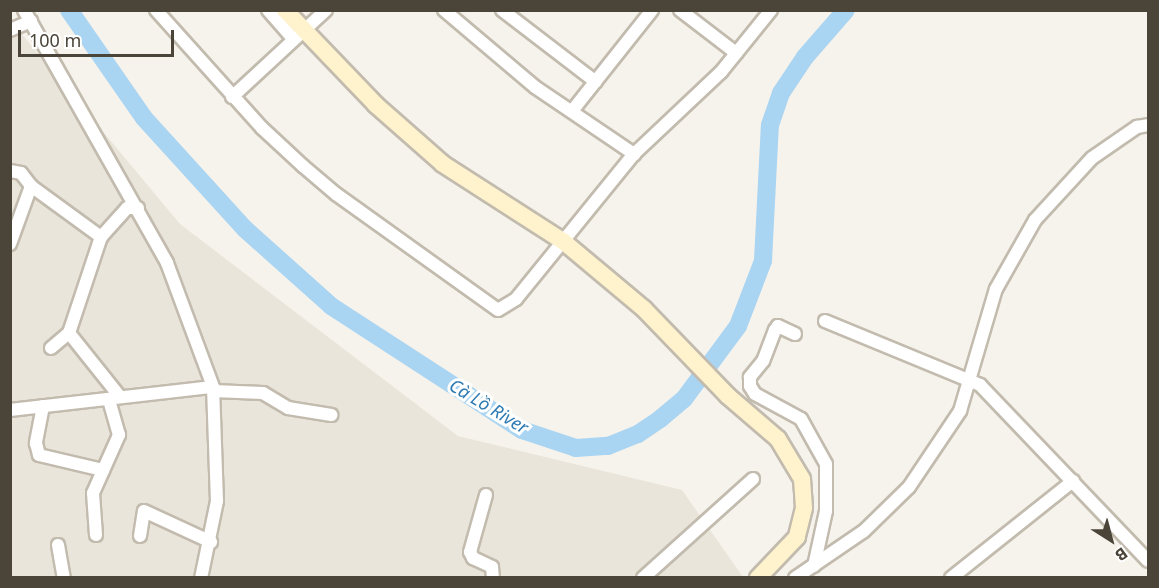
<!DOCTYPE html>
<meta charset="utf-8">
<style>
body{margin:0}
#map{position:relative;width:1159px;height:588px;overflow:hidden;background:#f6f3ec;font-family:"Noto Sans",sans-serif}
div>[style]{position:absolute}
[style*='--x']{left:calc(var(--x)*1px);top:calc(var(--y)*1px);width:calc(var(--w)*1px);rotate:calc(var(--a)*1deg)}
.residential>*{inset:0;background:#eae5da}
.river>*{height:18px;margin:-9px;padding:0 9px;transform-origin:9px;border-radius:9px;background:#a9d4f2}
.roads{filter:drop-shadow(2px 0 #c2bbae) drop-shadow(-2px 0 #c2bbae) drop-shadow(0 2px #c2bbae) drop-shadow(0 -2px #c2bbae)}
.street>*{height:12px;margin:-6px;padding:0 6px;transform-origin:6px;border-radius:6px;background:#fff}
.secondary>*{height:16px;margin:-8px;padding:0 8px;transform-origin:8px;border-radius:8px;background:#fff3cd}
span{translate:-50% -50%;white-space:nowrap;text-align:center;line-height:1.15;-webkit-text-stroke:6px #fff;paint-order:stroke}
.water-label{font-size:18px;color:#2e7ab2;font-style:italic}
.frame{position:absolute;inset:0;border:12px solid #4b4439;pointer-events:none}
.north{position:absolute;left:1081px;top:510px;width:60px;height:60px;-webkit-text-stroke:4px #fff;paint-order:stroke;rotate:144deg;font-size:16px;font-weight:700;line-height:24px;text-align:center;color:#4b4439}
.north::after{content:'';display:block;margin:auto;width:21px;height:27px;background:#4b4439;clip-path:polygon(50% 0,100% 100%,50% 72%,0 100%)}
.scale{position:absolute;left:18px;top:30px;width:156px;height:27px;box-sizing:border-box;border:3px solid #4b4439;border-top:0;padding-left:8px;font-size:18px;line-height:21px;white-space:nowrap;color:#4b4439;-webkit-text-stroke:4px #fff;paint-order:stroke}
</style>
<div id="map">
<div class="residential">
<div style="clip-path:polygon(10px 20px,180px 224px,458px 436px,682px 490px,743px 577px,11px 577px)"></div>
</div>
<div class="river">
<div style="--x:69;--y:10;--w:131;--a:55.2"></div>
<div style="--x:144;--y:118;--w:150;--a:47.7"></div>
<div style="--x:245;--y:229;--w:115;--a:41.8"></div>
<div style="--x:331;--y:306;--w:228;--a:33"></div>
<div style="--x:522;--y:430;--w:57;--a:18.4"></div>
<div style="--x:576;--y:448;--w:32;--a:-4"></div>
<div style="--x:608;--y:446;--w:32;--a:-22"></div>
<div style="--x:638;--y:434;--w:27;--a:-34"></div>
<div style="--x:660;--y:419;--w:31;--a:-40"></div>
<div style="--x:684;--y:399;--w:91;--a:-53.5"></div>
<div style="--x:738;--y:326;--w:70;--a:-69"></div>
<div style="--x:763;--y:261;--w:136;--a:-87.1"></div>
<div style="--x:770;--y:125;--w:34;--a:-71"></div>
<div style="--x:781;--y:93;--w:43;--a:-56.3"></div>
<div style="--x:805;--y:57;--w:62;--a:-48.9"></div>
</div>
<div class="roads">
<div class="street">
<div style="--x:24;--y:10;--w:291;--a:60.5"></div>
<div style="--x:167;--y:263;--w:132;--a:69.6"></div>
<div style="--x:213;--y:387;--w:114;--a:88"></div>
<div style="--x:217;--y:501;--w:79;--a:101.7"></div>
<div style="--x:156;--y:10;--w:159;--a:48.1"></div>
<div style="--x:262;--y:128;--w:56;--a:42.8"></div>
<div style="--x:303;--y:166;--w:43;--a:40.3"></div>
<div style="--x:336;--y:194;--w:199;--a:35.6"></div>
<div style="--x:498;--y:310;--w:21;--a:-31"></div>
<div style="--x:516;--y:299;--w:187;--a:-50.9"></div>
<div style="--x:634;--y:154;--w:120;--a:-43.3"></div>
<div style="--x:721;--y:72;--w:80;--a:-51.1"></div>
<div style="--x:268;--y:10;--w:38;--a:49"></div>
<div style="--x:444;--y:10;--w:119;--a:40.2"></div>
<div style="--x:535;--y:87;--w:120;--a:34.1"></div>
<div style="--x:502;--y:10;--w:118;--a:37.5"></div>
<div style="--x:680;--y:10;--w:71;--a:37.5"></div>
<div style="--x:10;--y:30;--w:23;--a:-23"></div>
<div style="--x:232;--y:97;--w:128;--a:-42.8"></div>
<div style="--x:572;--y:111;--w:129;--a:-51.6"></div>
<div style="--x:10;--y:171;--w:11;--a:10"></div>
<div style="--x:21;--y:173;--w:16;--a:52"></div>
<div style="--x:31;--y:186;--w:87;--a:36.1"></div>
<div style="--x:10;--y:244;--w:62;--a:-70.1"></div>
<div style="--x:825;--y:321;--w:168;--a:22.4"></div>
<div style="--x:980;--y:385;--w:243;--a:46.3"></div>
<div style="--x:69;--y:333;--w:82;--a:51.4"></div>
<div style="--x:795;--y:334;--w:19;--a:-155"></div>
<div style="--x:778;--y:326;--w:5;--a:127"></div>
<div style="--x:775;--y:330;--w:33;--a:111"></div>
<div style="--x:763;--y:361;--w:21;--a:129"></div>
<div style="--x:750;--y:377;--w:9;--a:90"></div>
<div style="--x:750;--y:386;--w:9;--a:58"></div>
<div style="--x:755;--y:394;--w:52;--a:28.5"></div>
<div style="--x:801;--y:419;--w:51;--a:60.9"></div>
<div style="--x:826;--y:464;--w:47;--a:90"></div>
<div style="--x:826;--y:511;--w:56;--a:102.3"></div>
<div style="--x:51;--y:348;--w:23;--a:-40"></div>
<div style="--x:69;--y:333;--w:101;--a:-71.6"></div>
<div style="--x:101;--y:237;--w:39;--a:-48"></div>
<div style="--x:127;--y:208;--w:11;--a:0"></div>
<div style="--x:213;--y:391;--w:50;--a:2.3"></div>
<div style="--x:263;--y:393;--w:29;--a:31"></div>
<div style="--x:288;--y:408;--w:44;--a:9.2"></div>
<div style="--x:43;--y:406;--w:38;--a:101"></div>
<div style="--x:36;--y:443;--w:12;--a:76"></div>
<div style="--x:39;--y:455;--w:66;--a:13.2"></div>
<div style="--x:10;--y:410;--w:204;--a:-6.5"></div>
<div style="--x:486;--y:495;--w:59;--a:105.7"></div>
<div style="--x:470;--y:552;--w:7;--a:63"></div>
<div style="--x:473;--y:558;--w:21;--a:25"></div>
<div style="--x:492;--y:567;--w:11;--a:85"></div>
<div style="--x:96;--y:535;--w:42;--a:-94.1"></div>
<div style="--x:93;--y:493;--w:64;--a:-65.9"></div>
<div style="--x:119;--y:435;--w:37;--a:-106"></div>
<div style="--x:140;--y:536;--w:25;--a:-81"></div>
<div style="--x:144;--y:511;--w:74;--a:24.8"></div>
<div style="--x:58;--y:545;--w:34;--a:80"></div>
<div style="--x:643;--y:578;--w:148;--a:-42"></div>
<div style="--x:795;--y:578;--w:83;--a:-34.3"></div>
<div style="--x:864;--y:531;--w:63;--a:-44.4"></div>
<div style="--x:909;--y:487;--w:92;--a:-56.1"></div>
<div style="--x:960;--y:411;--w:127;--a:-73.6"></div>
<div style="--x:996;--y:289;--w:79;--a:-60.5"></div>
<div style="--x:1035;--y:220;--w:84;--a:-47.4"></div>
<div style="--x:1092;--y:158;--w:55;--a:-34.6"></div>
<div style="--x:1137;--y:127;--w:11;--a:-10"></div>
<div style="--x:951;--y:578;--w:156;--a:-38.5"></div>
</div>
<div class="secondary">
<div style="--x:285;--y:10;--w:132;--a:46.2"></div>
<div style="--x:376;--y:105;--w:89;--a:41.4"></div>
<div style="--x:443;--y:164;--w:144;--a:32.8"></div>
<div style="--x:564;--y:242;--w:104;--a:39.9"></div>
<div style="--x:644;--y:309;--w:121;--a:46"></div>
<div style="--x:728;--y:396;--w:66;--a:40.7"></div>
<div style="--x:778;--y:439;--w:47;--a:59"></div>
<div style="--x:802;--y:479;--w:29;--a:86"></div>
<div style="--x:804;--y:508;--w:30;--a:104"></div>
<div style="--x:797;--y:537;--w:57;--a:133.6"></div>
</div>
</div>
<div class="water-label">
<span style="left:489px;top:406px;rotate:31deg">Cà Lồ River</span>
</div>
<div class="frame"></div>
<div class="north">B</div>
<div class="scale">100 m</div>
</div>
